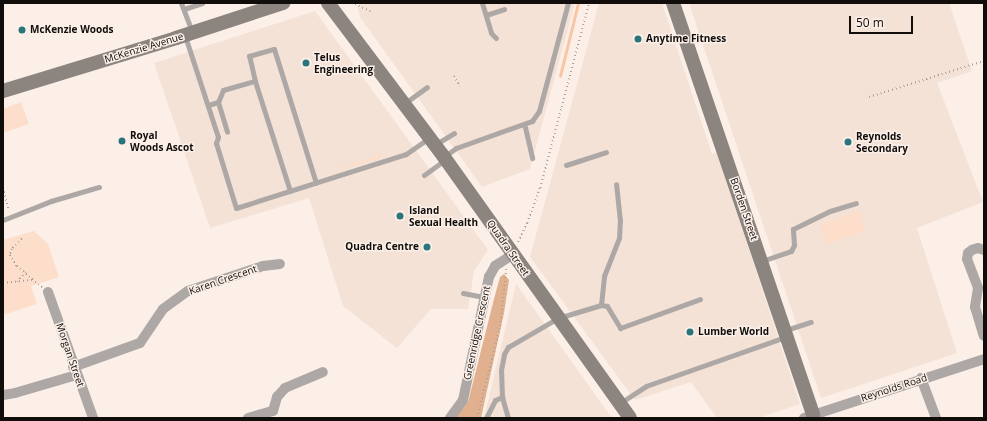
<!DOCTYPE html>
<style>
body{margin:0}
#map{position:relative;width:987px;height:421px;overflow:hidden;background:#fbefe8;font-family:"Open Sans",sans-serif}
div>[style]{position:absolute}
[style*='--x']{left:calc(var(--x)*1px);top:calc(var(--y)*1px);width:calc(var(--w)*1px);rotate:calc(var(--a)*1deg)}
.built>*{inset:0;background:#f4e2d6}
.green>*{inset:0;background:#fcdeca;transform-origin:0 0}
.forest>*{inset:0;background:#e1b08f}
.stream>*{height:2.5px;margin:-1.25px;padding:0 1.25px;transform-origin:1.25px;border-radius:1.25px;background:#f8c6a5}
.path>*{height:1.5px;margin-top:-0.75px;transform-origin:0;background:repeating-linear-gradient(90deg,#aba19c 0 1px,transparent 0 4px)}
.lane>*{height:5px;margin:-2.5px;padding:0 2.5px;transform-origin:2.5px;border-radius:2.5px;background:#ada8a5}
.street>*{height:10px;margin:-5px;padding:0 5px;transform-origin:5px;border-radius:5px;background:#ada8a5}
.secondary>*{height:14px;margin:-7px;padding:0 7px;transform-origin:7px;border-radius:7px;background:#8b847f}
.dots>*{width:11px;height:11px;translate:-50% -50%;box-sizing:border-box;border:2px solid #fbefe8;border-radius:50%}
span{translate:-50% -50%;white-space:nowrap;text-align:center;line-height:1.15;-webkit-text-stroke:3px #fbefe8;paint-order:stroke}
.poi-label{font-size:10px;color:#110d0b;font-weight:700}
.left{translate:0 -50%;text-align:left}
.right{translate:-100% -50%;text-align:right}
.street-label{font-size:10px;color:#110d0b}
.frame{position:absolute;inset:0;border:4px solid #110d0b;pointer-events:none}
.scale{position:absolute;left:849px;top:16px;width:64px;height:18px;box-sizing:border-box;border:2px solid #110d0b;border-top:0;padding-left:5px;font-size:12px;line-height:14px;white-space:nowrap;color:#110d0b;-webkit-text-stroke:3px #fbefe8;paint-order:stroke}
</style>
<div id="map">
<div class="built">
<div style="clip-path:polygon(361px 3px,575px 3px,530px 169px,482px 187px,360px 17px,358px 9px)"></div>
<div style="clip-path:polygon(599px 3px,662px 3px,712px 154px,717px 152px,800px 404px,758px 418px,717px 418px,691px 382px,635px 400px,530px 257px)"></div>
<div style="clip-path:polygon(689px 3px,949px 3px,972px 71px,937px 83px,983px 202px,917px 228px,957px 353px,821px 398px)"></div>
<div style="clip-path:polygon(315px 11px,488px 250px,474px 271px,468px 309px,431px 309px,397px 348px,343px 306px,309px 198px,210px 228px,154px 63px)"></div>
<div style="clip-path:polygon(516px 284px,612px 418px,484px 418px)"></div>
</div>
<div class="green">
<div style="clip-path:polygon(21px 102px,29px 124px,3px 133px,3px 109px)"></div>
<div style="clip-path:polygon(376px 149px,382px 157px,340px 170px,338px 162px,342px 167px,377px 156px)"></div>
<div style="left:859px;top:211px;width:21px;height:41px;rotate:71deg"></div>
<div style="clip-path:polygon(34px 231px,48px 244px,59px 277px,31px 286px,37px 304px,3px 315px,3px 240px)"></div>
</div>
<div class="forest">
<div style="clip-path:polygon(504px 274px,509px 280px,504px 313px,481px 418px,455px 418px,468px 402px,494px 299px,500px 277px)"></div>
</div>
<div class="stream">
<div style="--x:560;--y:76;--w:75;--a:-76.1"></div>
</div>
<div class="path">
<div style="--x:355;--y:4;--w:19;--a:25"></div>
<div style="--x:454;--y:76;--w:12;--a:59"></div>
<div style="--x:869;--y:97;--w:121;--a:-17.4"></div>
<div style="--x:3;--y:188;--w:24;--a:75"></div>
<div style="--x:22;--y:239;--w:14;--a:135"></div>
<div style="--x:12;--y:249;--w:6;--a:108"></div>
<div style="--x:10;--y:255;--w:13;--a:58"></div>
<div style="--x:17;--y:266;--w:33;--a:40"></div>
<div style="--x:518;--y:242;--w:21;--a:-65"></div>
<div style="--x:527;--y:223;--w:37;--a:-70"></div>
<div style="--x:540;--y:188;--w:191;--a:-75.2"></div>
<div style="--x:17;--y:282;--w:13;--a:-51"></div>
<div style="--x:3;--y:283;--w:30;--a:-6"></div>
<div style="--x:477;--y:418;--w:95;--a:-76"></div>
<div style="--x:500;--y:326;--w:57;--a:-84"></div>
</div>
<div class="lane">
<div style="--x:181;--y:3;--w:31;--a:69"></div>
<div style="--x:482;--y:3;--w:31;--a:73"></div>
<div style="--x:491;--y:33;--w:7;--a:45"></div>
<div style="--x:184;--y:9;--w:19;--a:-18"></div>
<div style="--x:486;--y:15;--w:19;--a:-18"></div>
<div style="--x:185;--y:36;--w:106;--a:71.9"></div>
<div style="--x:218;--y:137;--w:6;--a:108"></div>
<div style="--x:216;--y:143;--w:68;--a:72.9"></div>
<div style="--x:236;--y:208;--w:178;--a:-17.6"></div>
<div style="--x:406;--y:154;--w:28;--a:-35"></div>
<div style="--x:218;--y:102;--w:31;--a:73"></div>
<div style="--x:405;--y:103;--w:27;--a:-36"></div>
<div style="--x:208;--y:105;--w:10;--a:-17"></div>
<div style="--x:218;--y:102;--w:13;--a:-67"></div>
<div style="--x:223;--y:90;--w:33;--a:-16"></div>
<div style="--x:525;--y:127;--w:32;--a:77"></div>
<div style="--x:436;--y:144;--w:21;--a:-31"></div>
<div style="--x:445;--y:156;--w:14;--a:-36"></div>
<div style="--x:456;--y:148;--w:81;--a:-19.6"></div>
<div style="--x:532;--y:121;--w:12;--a:-55"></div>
<div style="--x:539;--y:111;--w:112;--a:-75"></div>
<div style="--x:566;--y:165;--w:42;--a:-18"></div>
<div style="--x:424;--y:175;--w:26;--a:-36"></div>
<div style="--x:290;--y:191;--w:115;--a:-107.7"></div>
<div style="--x:255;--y:81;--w:26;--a:-103"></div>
<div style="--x:249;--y:56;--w:26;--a:-16"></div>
<div style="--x:274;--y:49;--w:140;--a:72.6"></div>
<div style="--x:3;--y:220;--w:52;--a:-21.6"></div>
<div style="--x:51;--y:201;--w:50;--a:-16.3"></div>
<div style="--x:762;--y:261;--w:31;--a:-19"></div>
<div style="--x:791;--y:251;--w:7;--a:-63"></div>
<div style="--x:794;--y:245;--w:16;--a:-94"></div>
<div style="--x:793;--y:229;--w:41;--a:-25.9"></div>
<div style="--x:830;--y:211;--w:27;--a:-17"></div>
<div style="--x:463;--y:293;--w:21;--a:11"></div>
<div style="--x:601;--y:305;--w:29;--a:-84"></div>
<div style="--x:604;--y:276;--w:41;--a:-68.5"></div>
<div style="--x:619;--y:238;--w:17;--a:-87"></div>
<div style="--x:620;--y:221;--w:37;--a:-96"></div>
<div style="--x:786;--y:330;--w:26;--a:-18"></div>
<div style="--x:620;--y:403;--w:31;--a:-33"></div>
<div style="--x:646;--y:386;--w:147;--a:-19.4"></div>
<div style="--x:486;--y:418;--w:20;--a:-63"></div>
<div style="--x:495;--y:400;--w:8;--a:-23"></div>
<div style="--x:508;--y:418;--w:22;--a:-106"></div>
<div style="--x:502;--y:397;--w:27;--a:-92"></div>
<div style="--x:501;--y:370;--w:16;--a:-79"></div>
<div style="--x:504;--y:354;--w:8;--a:-60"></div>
<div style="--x:508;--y:347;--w:58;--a:-30.1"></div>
<div style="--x:558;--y:318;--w:45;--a:-16.8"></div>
<div style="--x:601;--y:305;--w:6;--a:9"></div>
<div style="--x:607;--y:306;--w:26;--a:59"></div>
<div style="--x:620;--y:328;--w:85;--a:-19.9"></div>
</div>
<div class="street">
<div style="--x:984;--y:250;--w:6;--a:-162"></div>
<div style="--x:978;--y:248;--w:6;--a:162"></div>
<div style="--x:972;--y:250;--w:5;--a:143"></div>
<div style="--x:968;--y:253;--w:6;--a:99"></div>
<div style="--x:967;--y:259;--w:31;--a:69"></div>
<div style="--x:978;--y:288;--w:19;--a:99"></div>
<div style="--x:975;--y:307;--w:30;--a:73"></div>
<div style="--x:48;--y:292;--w:134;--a:70.3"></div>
<div style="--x:73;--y:367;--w:71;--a:-19.7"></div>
<div style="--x:140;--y:343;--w:41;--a:-55.9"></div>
<div style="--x:163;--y:309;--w:31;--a:-36"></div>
<div style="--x:188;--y:291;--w:79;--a:-18.4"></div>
<div style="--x:263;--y:266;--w:17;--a:-7"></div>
<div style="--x:921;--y:378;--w:43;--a:69.4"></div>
<div style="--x:3;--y:395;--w:12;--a:-9"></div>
<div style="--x:15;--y:393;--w:64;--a:-16.4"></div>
<div style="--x:273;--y:411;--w:15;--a:-74"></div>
<div style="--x:277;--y:397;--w:12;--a:-48"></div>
<div style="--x:285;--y:388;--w:41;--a:-22.8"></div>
<div style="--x:248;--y:418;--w:26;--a:-16"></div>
<div style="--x:450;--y:418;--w:22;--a:-54"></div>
<div style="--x:463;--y:400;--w:126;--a:-78.1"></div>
<div style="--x:489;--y:277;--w:13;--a:-61"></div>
<div style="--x:495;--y:266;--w:20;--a:-33"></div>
<div style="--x:804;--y:418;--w:189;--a:-18.1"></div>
</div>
<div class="secondary">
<div style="--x:328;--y:3;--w:193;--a:53"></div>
<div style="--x:444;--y:157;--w:320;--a:54.5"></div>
<div style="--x:673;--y:3;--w:435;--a:71.2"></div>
<div style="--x:3;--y:91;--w:181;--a:-17"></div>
<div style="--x:176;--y:38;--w:113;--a:-18.1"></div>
</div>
<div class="dots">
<div style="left:22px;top:30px;background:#2a747b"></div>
<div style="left:638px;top:39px;background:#2a747b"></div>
<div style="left:306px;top:63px;background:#2a747b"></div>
<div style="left:122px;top:141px;background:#2a747b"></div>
<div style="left:848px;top:142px;background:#2a747b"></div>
<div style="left:400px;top:216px;background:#2a747b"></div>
<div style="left:427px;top:247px;background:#2a747b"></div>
<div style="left:690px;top:332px;background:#2a747b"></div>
</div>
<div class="poi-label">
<span class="left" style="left:30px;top:30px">McKenzie Woods</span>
<span class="left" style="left:646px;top:39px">Anytime Fitness</span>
<span class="left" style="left:314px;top:63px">Telus<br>Engineering</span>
<span class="left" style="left:130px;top:141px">Royal<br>Woods Ascot</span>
<span class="left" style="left:856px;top:142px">Reynolds<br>Secondary</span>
<span class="left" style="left:409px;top:216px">Island<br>Sexual Health</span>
<span class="right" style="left:419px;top:247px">Quadra Centre</span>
<span class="left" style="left:698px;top:332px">Lumber World</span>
</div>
<div class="street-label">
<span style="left:144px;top:48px;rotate:-17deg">McKenzie Avenue</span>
<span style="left:744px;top:209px;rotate:71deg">Borden Street</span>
<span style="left:508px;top:248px;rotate:55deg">Quadra Street</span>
<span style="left:223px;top:280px;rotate:-19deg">Karen Crescent</span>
<span style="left:477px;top:333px;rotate:-78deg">Greenridge Crescent</span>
<span style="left:70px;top:355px;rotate:71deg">Morgan Street</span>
<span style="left:894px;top:388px;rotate:-18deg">Reynolds Road</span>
</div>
<div class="frame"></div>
<div class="scale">50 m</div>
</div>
